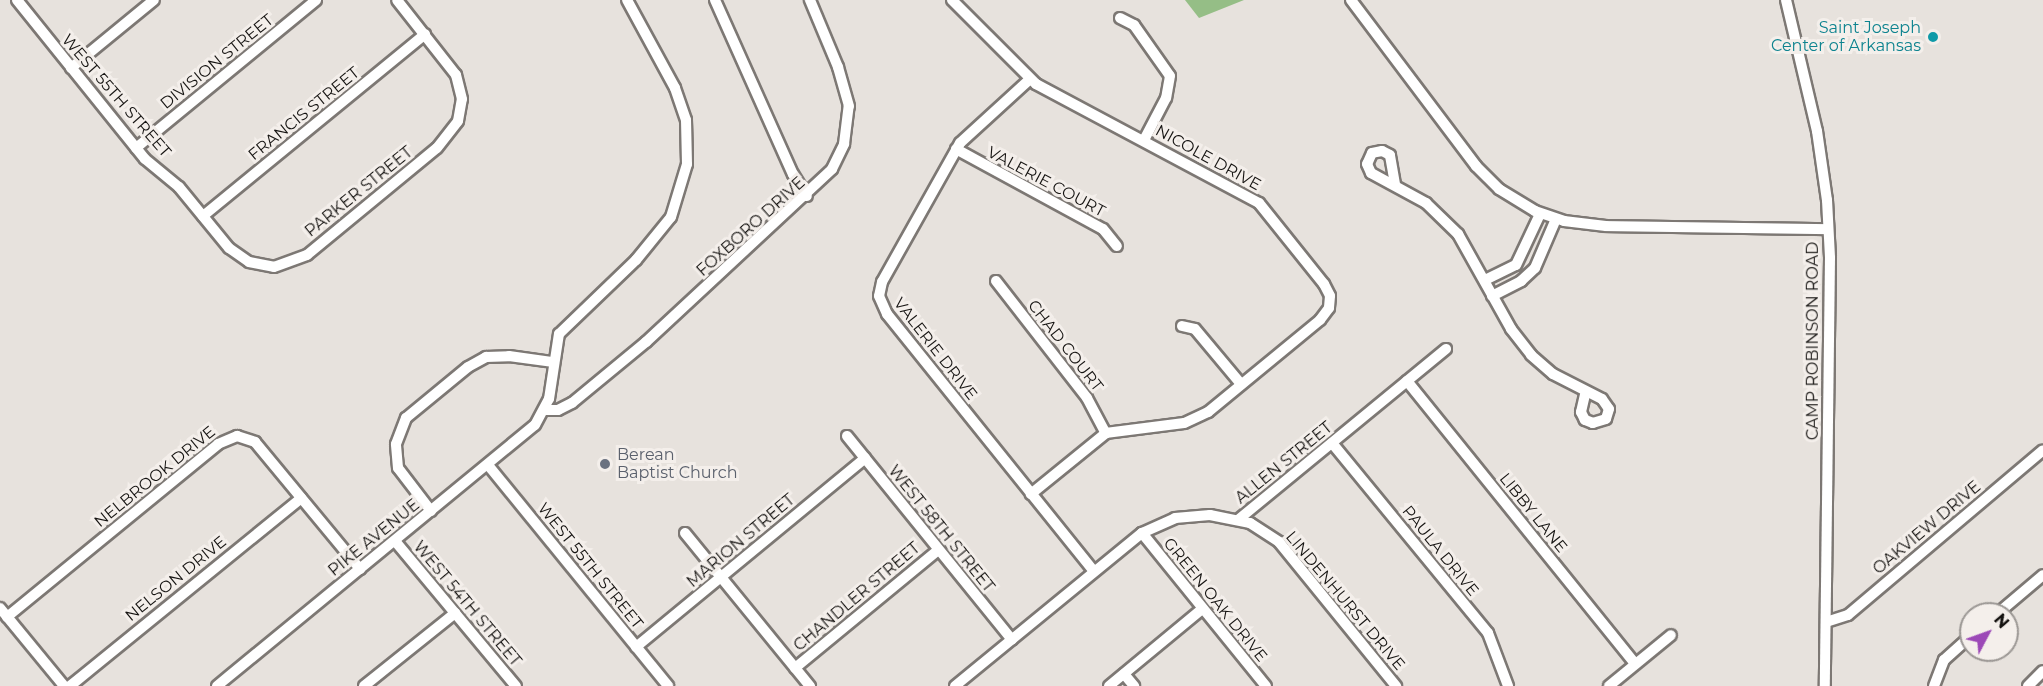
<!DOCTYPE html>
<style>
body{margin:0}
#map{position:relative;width:2043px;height:686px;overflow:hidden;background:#e7e2dd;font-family:Montserrat,sans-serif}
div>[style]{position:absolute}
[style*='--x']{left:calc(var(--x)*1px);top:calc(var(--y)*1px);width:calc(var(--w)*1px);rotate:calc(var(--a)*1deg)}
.forest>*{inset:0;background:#95be86}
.roads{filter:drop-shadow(2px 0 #7d7874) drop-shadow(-2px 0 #7d7874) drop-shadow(0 2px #7d7874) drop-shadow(0 -2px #7d7874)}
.minor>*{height:10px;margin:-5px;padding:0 5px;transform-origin:5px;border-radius:5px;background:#fff}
.dots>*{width:16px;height:16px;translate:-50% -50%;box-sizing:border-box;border:3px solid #f4efeb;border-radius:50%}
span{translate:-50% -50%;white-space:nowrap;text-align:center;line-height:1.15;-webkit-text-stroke:6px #f4efeb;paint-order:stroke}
.culture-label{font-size:16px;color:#0d838f}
.right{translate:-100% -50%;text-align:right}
.street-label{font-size:16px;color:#151311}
.worship-label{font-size:16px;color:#5b616d}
.left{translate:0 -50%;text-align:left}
.north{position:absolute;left:1959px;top:602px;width:60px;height:60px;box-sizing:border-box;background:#f4efeb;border:2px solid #9b9794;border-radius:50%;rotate:49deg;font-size:16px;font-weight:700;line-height:24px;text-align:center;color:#151311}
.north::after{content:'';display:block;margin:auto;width:21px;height:27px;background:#9c49b7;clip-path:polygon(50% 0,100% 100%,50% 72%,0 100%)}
</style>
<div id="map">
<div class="forest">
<div style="clip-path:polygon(1185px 0,1244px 0,1199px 18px)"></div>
</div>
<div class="roads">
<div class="minor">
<div style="--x:17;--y:0;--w:204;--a:51.2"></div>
<div style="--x:145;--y:159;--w:44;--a:39.5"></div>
<div style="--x:179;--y:187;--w:79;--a:50.7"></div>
<div style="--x:229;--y:248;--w:24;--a:35"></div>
<div style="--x:249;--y:262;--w:25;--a:11"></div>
<div style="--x:274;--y:267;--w:35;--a:-20"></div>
<div style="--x:307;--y:255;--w:168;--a:-39.5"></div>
<div style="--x:437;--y:148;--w:34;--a:-52"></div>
<div style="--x:458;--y:121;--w:22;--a:-80"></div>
<div style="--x:462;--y:99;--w:25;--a:-104"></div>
<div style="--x:456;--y:75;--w:95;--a:-128.2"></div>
<div style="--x:715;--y:0;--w:191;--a:65.9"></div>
<div style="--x:793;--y:174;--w:26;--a:58"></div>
<div style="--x:952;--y:0;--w:119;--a:45"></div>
<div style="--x:1036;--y:84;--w:253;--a:28.1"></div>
<div style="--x:1259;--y:203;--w:104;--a:51.3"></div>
<div style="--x:1324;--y:284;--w:13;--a:63"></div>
<div style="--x:1330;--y:296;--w:12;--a:95"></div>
<div style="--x:1329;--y:308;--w:15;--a:127"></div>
<div style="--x:1320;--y:320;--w:145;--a:140.6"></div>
<div style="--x:1208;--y:412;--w:26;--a:155"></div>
<div style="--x:1184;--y:423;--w:79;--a:172.7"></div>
<div style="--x:1106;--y:433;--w:97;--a:140.9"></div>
<div style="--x:1351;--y:0;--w:208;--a:53"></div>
<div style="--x:1476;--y:166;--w:33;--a:45"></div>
<div style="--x:1499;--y:189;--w:42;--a:31.4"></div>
<div style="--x:1535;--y:211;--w:31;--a:19"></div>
<div style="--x:1564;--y:221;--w:42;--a:6.8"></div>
<div style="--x:1606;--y:226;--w:222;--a:0.8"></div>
<div style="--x:1786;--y:0;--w:135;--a:76.7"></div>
<div style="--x:1817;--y:131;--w:70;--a:81.8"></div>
<div style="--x:1827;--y:200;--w:58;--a:87"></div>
<div style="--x:1830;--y:258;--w:428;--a:90.7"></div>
<div style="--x:1120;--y:18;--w:16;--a:27"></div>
<div style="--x:1134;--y:25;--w:62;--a:54.8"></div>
<div style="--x:1170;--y:76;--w:22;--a:100"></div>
<div style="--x:1166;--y:98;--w:47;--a:117.6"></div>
<div style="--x:71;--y:68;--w:107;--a:-39.3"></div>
<div style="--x:1029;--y:80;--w:93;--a:137.6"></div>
<div style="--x:960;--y:143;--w:159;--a:119.3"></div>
<div style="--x:882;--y:282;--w:14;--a:102"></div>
<div style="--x:879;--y:296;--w:20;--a:66"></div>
<div style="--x:887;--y:314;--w:330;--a:51.2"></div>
<div style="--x:136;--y:148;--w:233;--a:-39.4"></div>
<div style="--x:956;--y:149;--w:167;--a:28.6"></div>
<div style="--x:1103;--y:229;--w:22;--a:51"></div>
<div style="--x:1395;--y:184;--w:29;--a:-100"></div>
<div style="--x:1390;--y:155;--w:9;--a:-153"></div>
<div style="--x:1382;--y:151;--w:10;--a:169"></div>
<div style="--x:1372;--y:153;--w:12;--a:114"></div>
<div style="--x:1367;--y:164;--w:10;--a:66"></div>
<div style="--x:1371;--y:173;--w:63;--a:28.6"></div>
<div style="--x:1426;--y:203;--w:45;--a:44.1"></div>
<div style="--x:1458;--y:234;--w:109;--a:60.8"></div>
<div style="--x:1511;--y:329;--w:33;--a:52"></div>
<div style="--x:1531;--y:355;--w:29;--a:41"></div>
<div style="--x:1553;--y:374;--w:55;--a:27"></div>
<div style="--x:1602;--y:399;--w:12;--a:55"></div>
<div style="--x:1609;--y:409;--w:10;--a:107"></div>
<div style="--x:1606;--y:419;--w:14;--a:163"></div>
<div style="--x:1593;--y:423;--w:9;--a:-159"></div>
<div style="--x:1585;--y:420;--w:9;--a:-117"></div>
<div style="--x:1581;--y:412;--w:18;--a:-77"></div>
<div style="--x:203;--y:216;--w:287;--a:-39.3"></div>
<div style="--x:1485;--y:280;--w:34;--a:-26"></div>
<div style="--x:1516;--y:265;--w:56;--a:-64.8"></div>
<div style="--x:996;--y:281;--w:148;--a:52.1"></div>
<div style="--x:1087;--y:398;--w:40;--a:62"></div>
<div style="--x:1492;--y:296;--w:33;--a:-27"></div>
<div style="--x:1521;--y:281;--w:19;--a:-43"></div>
<div style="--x:1535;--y:268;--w:53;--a:-66.8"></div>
<div style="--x:1182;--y:326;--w:13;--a:13"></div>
<div style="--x:1195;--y:329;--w:72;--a:50.1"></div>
<div style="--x:1407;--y:381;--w:363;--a:51.1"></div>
<div style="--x:546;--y:410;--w:12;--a:0"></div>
<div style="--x:558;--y:410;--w:16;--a:-27"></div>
<div style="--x:572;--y:403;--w:96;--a:-39.5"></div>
<div style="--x:646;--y:342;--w:254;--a:-42.9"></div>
<div style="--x:832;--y:169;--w:28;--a:-64"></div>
<div style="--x:844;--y:144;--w:38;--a:-83"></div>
<div style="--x:849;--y:106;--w:41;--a:-105.8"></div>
<div style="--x:838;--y:67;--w:73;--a:-112.7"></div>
<div style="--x:847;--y:436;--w:262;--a:51"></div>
<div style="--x:1332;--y:443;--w:246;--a:50.6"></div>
<div style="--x:1488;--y:633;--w:57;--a:69.3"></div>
<div style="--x:488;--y:465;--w:285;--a:50.8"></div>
<div style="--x:431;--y:511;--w:54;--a:-127.5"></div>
<div style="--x:398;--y:468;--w:24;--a:-95"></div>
<div style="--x:396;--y:444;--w:28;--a:-69"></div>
<div style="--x:406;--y:418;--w:80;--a:-39.4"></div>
<div style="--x:468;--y:367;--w:21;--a:-29"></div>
<div style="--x:486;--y:357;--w:23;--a:-2"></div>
<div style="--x:509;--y:356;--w:43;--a:7.9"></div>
<div style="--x:1239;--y:519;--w:268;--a:-39.4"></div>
<div style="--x:685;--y:533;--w:198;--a:50.8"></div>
<div style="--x:1142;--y:533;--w:197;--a:51"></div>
<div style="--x:395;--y:541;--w:189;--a:50.2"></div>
<div style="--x:0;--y:608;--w:101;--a:50.6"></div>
<div style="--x:1997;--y:614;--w:60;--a:-40.3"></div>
<div style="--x:7;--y:617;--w:273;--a:-39.3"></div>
<div style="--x:218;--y:444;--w:21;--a:-23"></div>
<div style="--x:237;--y:436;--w:19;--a:18"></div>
<div style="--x:255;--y:442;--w:165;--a:50.4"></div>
<div style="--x:1826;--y:622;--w:23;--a:-18"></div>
<div style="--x:1848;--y:615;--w:255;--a:-40.2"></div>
<div style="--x:636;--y:647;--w:297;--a:-39.5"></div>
<div style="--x:795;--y:668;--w:185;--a:-39.5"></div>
<div style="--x:1124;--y:674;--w:16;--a:50"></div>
<div style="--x:70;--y:686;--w:298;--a:-39.1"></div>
<div style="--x:217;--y:686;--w:411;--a:-39.4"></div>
<div style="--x:535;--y:425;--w:30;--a:-62"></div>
<div style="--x:549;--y:399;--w:66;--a:-81.3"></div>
<div style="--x:559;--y:334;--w:107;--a:-43.9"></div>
<div style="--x:636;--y:260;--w:55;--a:-50.9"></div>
<div style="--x:671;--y:217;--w:55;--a:-73.2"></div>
<div style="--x:687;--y:164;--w:44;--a:-91.3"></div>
<div style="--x:686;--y:120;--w:34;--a:-109"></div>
<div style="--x:675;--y:88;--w:100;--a:-118.6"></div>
<div style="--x:364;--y:686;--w:117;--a:-38.7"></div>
<div style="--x:955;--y:686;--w:242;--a:-39.3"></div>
<div style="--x:1142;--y:533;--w:36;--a:-24"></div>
<div style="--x:1175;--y:518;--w:35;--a:-5"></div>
<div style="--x:1210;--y:515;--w:41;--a:11.3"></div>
<div style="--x:1250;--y:523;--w:35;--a:33"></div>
<div style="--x:1279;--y:542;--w:186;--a:50.9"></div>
<div style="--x:1109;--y:686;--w:121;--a:-39.6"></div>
<div style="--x:1609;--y:686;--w:80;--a:-39.4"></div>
<div style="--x:1934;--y:686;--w:28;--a:-69"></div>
<div style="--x:1944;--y:660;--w:36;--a:-42"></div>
<div style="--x:2028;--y:686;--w:21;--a:-45"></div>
</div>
</div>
<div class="dots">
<div style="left:1933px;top:37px;background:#0f9aa8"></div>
<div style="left:605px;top:464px;background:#6b7280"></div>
</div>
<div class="culture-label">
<span class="right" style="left:1921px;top:37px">Saint Joseph<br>Center of Arkansas</span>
</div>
<div class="street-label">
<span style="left:217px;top:62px;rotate:-39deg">DIVISION STREET</span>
<span style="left:116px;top:96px;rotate:49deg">WEST 55TH STREET</span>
<span style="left:304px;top:114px;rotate:-39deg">FRANCIS STREET</span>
<span style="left:1208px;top:158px;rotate:29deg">NICOLE DRIVE</span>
<span style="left:1046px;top:182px;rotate:28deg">VALERIE COURT</span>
<span style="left:359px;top:192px;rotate:-39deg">PARKER STREET</span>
<span style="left:751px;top:227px;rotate:-42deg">FOXBORO DRIVE</span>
<span style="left:1813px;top:341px;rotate:-90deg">CAMP ROBINSON ROAD</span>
<span style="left:1065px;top:346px;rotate:52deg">CHAD COURT</span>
<span style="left:935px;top:349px;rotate:52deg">VALERIE DRIVE</span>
<span style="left:1284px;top:463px;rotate:-39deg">ALLEN STREET</span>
<span style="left:155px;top:477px;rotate:-39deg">NELBROOK DRIVE</span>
<span style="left:1533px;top:513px;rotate:51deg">LIBBY LANE</span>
<span style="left:1927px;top:528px;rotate:-40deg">OAKVIEW DRIVE</span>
<span style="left:941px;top:529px;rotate:51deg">WEST 58TH STREET</span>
<span style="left:374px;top:538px;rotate:-39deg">PIKE AVENUE</span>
<span style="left:741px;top:541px;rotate:-40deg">MARION STREET</span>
<span style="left:1440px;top:551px;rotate:51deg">PAULA DRIVE</span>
<span style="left:590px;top:566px;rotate:51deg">WEST 55TH STREET</span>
<span style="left:176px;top:579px;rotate:-39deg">NELSON DRIVE</span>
<span style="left:857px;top:597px;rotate:-40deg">CHANDLER STREET</span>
<span style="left:1215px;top:600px;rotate:51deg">GREEN OAK DRIVE</span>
<span style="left:1345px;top:601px;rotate:50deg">LINDENHURST DRIVE</span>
<span style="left:467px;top:604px;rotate:50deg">WEST 54TH STREET</span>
</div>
<div class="worship-label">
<span class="left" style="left:617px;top:464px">Berean<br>Baptist Church</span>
</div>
<div class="north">N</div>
</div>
